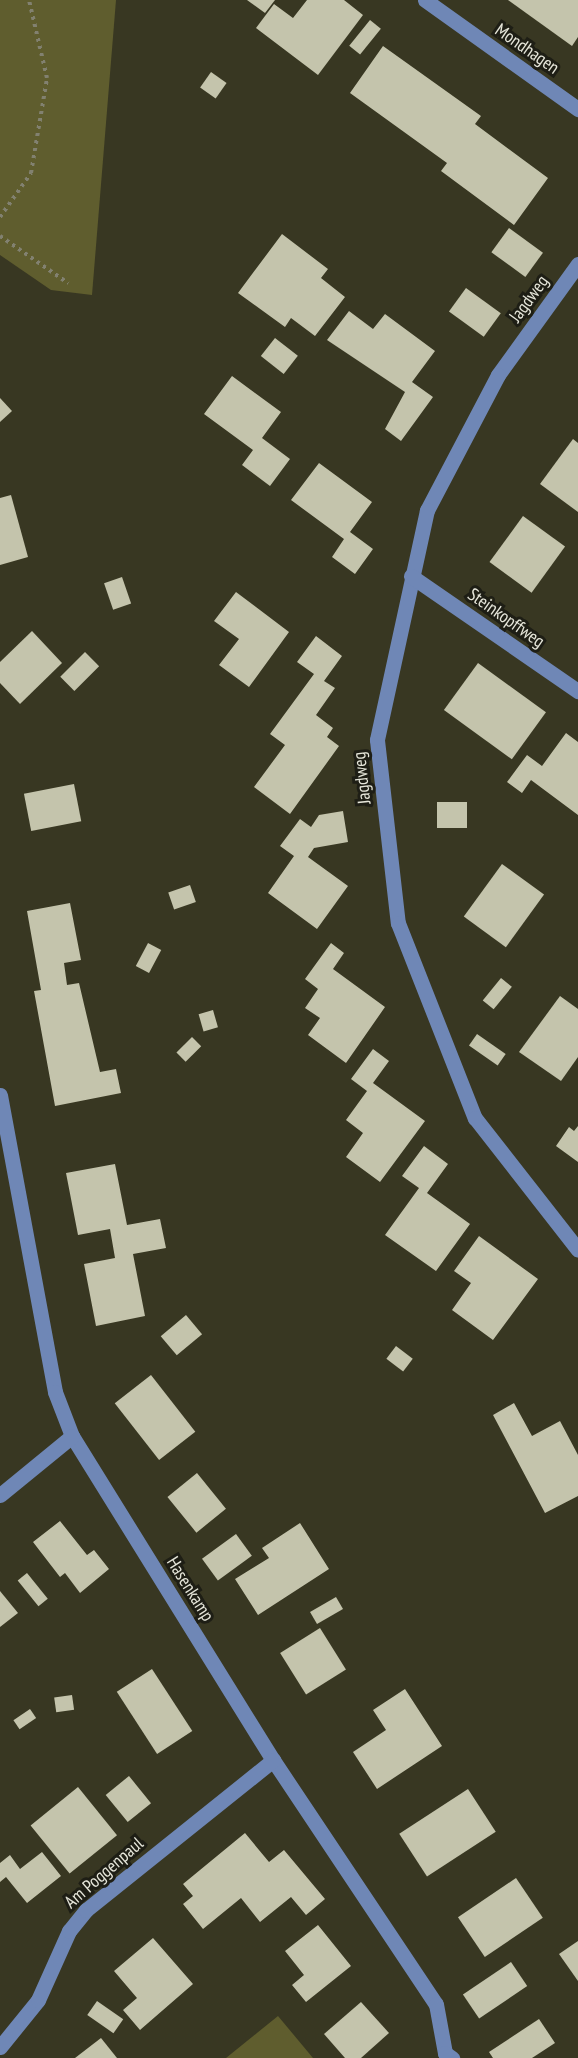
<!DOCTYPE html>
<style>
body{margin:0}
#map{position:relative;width:578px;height:2058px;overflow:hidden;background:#383722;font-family:"PT Sans Narrow",sans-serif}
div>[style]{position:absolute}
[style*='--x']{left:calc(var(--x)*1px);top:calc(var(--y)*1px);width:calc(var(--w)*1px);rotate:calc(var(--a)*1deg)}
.green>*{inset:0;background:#5f5d2e}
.building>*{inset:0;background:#c4c4ac;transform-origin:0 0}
.path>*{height:4px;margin-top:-2px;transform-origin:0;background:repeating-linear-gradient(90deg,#828170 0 3px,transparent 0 7.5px)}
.minor>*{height:15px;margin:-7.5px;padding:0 7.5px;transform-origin:7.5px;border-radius:7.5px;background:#6f87b6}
span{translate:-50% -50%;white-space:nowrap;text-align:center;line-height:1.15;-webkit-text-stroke:6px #1e1e15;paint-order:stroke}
.street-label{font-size:18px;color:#e6e6da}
</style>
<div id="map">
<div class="green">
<div style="clip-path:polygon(0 0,116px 0,92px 295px,51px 290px,0 255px)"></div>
<div style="clip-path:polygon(278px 2016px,313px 2058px,226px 2058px)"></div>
</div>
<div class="building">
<div style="clip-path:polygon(247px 0,275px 0,265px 13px)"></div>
<div style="clip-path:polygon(307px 0,344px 0,363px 15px,318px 75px,256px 28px,274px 4px,293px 18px)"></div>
<div style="clip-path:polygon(508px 0,578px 0,578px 37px,572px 46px)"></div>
<div style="left:370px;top:20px;width:14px;height:33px;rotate:39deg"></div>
<div style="clip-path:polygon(383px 46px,481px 116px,475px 124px,548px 178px,514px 225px,441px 171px,447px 163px,350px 93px)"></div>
<div style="left:211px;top:72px;width:19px;height:19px;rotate:35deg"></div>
<div style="left:509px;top:228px;width:42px;height:30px;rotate:36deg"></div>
<div style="clip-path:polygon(282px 234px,328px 269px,321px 278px,345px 297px,315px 336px,291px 318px,285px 327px,238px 293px)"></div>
<div style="left:466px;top:288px;width:43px;height:29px;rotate:36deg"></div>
<div style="clip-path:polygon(349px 311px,373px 329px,385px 314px,435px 351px,412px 382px,433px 397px,401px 441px,385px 429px,405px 392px,327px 340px)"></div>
<div style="left:275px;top:338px;width:29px;height:23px;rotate:38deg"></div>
<div style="clip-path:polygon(232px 376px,281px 412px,262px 438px,290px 459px,270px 486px,242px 465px,253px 450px,204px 414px)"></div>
<div style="clip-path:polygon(0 398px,12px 411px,0 422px)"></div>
<div style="clip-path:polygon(573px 439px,578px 443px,578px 512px,540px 484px)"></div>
<div style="clip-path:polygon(319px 463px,372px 502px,350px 532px,373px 549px,355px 574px,332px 557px,344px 539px,291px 500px)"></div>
<div style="clip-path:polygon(11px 495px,28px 557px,0 565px,0 498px)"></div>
<div style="left:523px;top:516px;width:52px;height:57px;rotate:36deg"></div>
<div style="left:122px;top:577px;width:28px;height:19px;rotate:71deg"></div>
<div style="clip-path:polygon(236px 592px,289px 632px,249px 687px,219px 665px,239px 639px,214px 621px)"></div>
<div style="clip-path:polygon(32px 631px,62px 663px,20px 704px,0 683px,0 662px)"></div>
<div style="clip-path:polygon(316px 636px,342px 656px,324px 681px,335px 688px,316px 715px,333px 728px,327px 737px,339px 746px,290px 814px,254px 787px,285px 745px,270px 734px,314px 674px,297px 662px)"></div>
<div style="left:85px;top:652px;width:20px;height:35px;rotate:45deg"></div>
<div style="left:478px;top:663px;width:84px;height:58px;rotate:36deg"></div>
<div style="clip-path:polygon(566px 733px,578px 742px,578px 815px,531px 780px,522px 793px,507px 782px,527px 755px,542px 766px)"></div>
<div style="left:74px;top:784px;width:38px;height:51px;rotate:79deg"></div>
<div style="left:437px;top:802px;width:30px;height:26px"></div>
<div style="clip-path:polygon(343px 811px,348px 842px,314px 848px,308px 857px,348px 886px,317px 929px,268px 893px,294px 856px,280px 846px,300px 819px,311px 827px,319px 815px)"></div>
<div style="left:502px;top:864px;width:52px;height:65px;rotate:36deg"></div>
<div style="left:190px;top:885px;width:18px;height:23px;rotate:71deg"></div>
<div style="clip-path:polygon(70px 903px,81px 960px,64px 963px,67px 985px,79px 983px,100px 1072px,116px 1069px,121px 1093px,55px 1106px,34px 991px,41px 990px,27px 911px)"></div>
<div style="left:148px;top:943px;width:15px;height:26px;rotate:28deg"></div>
<div style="clip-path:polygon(331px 943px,344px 953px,333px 969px,385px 1007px,346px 1063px,308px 1035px,320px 1018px,305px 1008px,318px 989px,305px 979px)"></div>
<div style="left:501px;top:978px;width:14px;height:29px;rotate:39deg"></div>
<div style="clip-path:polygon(560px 996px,578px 1009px,578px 1057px,561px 1081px,519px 1052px)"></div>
<div style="left:213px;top:1010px;width:18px;height:15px;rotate:74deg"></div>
<div style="left:477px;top:1034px;width:35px;height:14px;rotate:35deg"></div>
<div style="left:192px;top:1037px;width:13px;height:22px;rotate:45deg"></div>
<div style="clip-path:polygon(373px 1049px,389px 1061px,373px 1083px,425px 1121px,380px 1182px,346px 1157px,363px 1133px,346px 1120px,367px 1091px,351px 1079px)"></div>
<div style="clip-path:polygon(578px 1126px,578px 1162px,556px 1146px,569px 1127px,574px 1131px)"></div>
<div style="clip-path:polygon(424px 1146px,448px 1164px,427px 1193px,470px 1224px,436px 1271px,385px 1235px,419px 1188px,402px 1176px)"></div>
<div style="clip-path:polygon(115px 1164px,127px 1225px,160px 1219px,166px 1248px,133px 1254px,145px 1316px,96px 1326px,84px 1264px,115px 1258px,110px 1229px,78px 1235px,66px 1173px)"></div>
<div style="clip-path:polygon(479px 1236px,538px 1279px,493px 1340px,452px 1310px,471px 1283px,454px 1271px)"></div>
<div style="left:186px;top:1315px;width:25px;height:33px;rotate:50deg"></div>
<div style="left:396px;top:1346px;width:21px;height:16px;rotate:37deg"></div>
<div style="left:151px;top:1375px;width:72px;height:46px;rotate:52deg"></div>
<div style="clip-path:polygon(514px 1403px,532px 1436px,560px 1421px,578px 1455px,578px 1496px,545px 1513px,493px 1415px)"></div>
<div style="left:197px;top:1473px;width:46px;height:38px;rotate:51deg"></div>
<div style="clip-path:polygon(60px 1521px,87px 1555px,94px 1550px,109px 1569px,80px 1593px,65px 1573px,60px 1577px,33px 1542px)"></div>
<div style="clip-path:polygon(300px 1523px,329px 1569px,258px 1615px,235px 1579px,269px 1558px,262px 1548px)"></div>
<div style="left:236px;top:1534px;width:27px;height:42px;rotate:54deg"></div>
<div style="left:27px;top:1573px;width:33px;height:12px;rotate:51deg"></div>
<div style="clip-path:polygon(0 1591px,18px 1613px,0 1627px)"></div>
<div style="left:336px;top:1597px;width:14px;height:30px;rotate:60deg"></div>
<div style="left:320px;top:1628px;width:49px;height:47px;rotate:58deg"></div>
<div style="left:152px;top:1669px;width:74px;height:42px;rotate:57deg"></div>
<div style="clip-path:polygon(405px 1689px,442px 1746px,377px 1789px,353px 1752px,386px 1730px,373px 1710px)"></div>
<div style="left:72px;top:1695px;width:15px;height:18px;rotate:82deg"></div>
<div style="left:30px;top:1709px;width:11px;height:20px;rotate:56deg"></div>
<div style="left:129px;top:1776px;width:35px;height:30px;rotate:51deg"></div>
<div style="left:78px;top:1787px;width:62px;height:61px;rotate:51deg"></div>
<div style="left:468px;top:1789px;width:51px;height:82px;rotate:57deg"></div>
<div style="clip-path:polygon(245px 1833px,269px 1862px,284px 1850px,325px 1899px,306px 1915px,291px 1897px,260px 1922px,241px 1898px,203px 1929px,183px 1904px,193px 1896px,183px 1884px)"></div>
<div style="clip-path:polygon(42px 1852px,61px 1876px,27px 1903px,6px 1877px,0 1882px,0 1863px,10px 1855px,20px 1869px)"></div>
<div style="left:516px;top:1878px;width:48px;height:70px;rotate:56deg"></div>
<div style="clip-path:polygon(318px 1925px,351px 1966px,306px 2002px,292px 1985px,304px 1975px,285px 1951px)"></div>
<div style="clip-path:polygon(153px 1938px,193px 1984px,140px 2030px,123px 2010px,137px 1998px,114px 1971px)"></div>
<div style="clip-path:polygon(578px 1941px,578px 1981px,559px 1954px)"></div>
<div style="left:511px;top:1962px;width:29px;height:58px;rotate:56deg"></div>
<div style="left:97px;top:2001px;width:32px;height:17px;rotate:35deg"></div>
<div style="clip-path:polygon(361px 2002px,389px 2033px,361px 2058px,345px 2058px,324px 2034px)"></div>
<div style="clip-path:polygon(539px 2019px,555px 2043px,532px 2058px,493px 2058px,489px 2052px)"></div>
<div style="clip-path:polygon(101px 2038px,117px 2058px,75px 2058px)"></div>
</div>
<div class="path">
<div style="--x:0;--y:217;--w:54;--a:-54.8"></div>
<div style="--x:31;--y:173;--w:96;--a:-80.4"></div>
<div style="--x:47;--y:78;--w:80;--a:-103"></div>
<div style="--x:0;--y:236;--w:83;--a:34.7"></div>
</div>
<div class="minor">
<div style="--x:425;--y:0;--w:188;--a:35.5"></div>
<div style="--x:578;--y:264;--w:137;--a:125.8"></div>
<div style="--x:498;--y:375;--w:153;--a:117.7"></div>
<div style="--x:427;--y:510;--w:235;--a:102.3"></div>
<div style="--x:377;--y:740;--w:184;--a:83.5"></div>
<div style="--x:398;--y:923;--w:210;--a:68.5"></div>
<div style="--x:475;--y:1118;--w:167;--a:52"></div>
<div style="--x:411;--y:576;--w:203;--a:34.6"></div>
<div style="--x:0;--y:1095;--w:302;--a:79.5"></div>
<div style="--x:55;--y:1392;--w:47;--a:68.9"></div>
<div style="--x:72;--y:1436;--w:381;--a:58.2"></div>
<div style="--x:273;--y:1760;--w:293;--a:56.3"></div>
<div style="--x:436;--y:2004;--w:50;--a:79.6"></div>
<div style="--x:445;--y:2053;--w:9;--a:36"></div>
<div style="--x:0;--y:1495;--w:93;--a:-39.3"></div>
<div style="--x:0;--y:2047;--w:60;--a:-51"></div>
<div style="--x:38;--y:2000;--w:76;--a:-65.8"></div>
<div style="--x:69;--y:1931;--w:27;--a:-51"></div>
<div style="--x:86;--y:1910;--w:240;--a:-38.7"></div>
</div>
<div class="street-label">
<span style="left:527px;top:49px;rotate:35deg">Mondhagen</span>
<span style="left:529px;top:299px;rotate:-54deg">Jagdweg</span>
<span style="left:506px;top:618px;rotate:35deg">Steinkopffweg</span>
<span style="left:362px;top:778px;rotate:-96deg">Jagdweg</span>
<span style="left:190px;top:1589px;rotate:58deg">Hasenkamp</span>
<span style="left:104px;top:1873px;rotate:-41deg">Am Poggenpaul</span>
</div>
</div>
